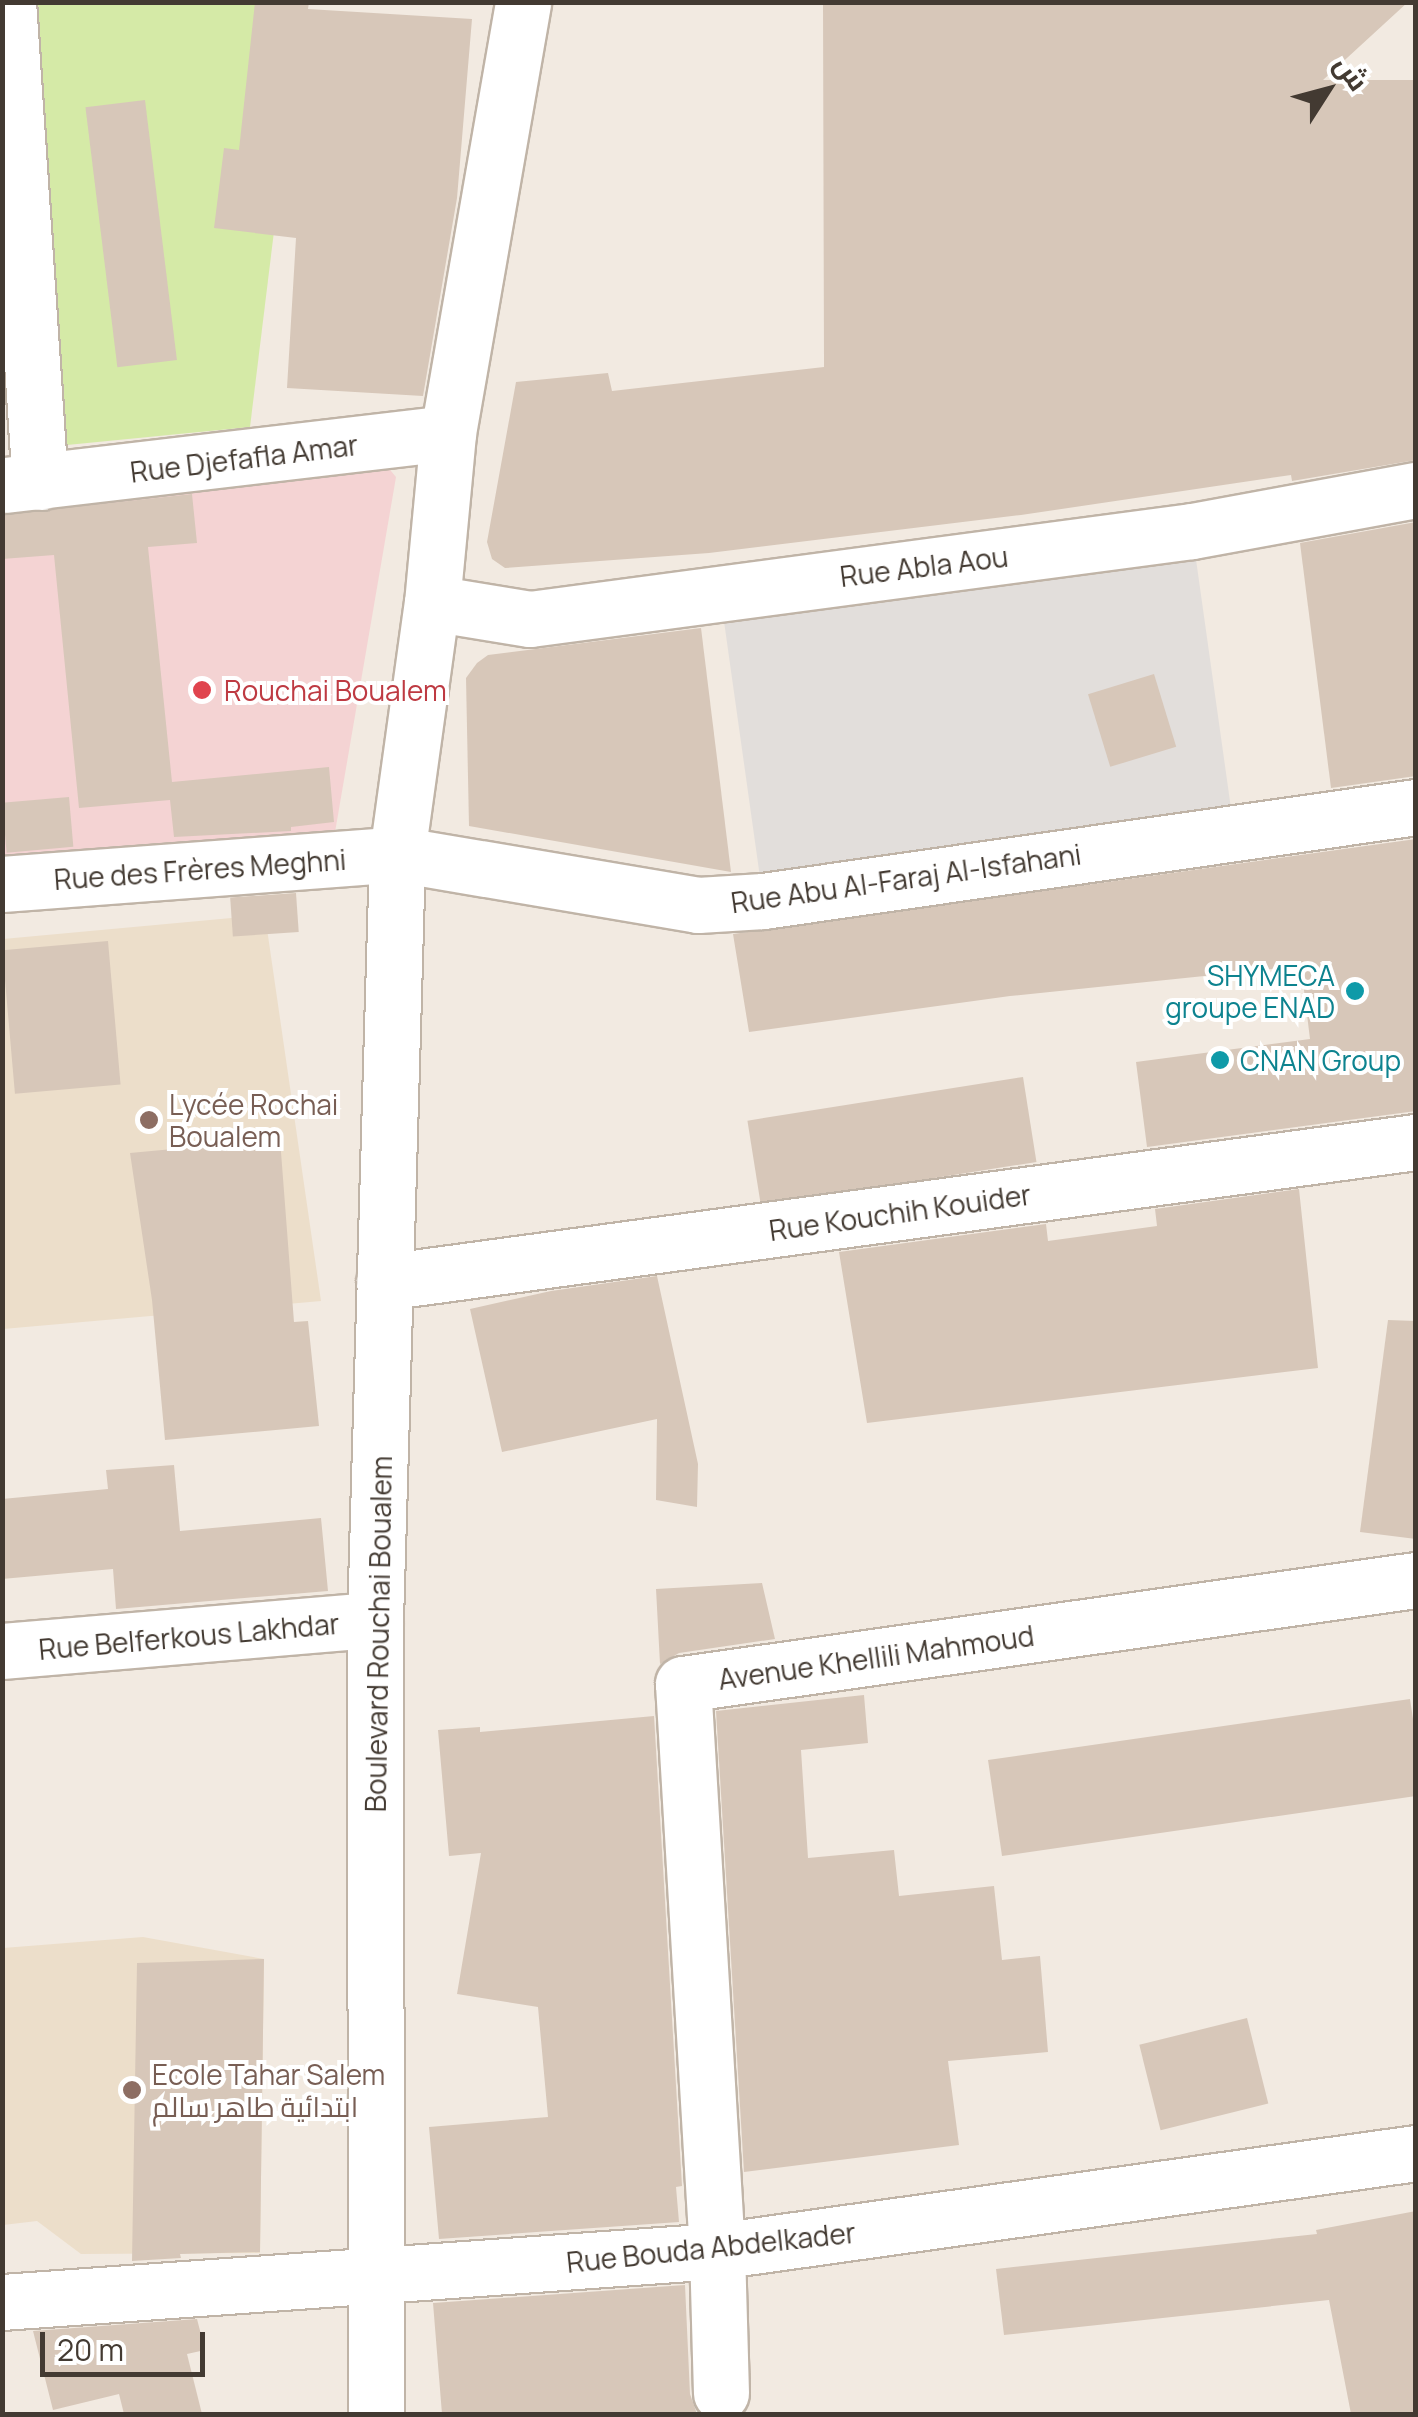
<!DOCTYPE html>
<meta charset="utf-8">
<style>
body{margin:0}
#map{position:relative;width:1418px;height:2417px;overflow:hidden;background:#f2eae1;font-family:Manrope,Cairo,sans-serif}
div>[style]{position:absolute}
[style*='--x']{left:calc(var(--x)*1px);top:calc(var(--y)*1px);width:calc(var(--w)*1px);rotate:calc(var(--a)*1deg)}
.education>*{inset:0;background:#ecdeca}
.medical>*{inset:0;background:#f4d3d3}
.green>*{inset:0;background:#d5eaa7}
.parking>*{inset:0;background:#e2dedb;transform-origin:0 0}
.building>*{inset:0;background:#d7c7b9;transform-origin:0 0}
.roads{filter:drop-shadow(2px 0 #c0b4a7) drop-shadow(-2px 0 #c0b4a7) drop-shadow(0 2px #c0b4a7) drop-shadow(0 -2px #c0b4a7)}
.street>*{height:55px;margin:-27.5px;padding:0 27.5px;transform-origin:27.5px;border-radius:27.5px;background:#fff}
.dots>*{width:28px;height:28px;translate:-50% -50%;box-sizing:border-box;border:5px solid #fff;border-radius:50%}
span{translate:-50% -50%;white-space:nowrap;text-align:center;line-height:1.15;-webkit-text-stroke:8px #fff;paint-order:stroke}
.street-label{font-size:28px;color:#433a32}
.health-label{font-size:28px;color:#be3a42}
.left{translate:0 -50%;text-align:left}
.culture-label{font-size:28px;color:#0d838f}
.right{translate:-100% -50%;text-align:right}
.education-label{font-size:28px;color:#785e54}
.frame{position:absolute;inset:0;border:5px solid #433a32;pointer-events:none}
.north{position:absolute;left:1278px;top:40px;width:100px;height:100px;-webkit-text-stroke:8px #fff;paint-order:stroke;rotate:54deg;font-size:28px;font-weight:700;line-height:40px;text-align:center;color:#433a32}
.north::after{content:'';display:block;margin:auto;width:35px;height:45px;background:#433a32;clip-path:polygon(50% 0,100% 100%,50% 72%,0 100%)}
.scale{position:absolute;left:40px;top:2332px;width:165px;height:45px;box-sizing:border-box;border:5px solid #433a32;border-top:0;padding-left:12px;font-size:30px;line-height:35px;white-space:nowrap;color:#433a32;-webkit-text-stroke:8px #fff;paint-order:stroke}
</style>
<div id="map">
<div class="education">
<div style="clip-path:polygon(265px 915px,321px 1301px,3px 1329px,3px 939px)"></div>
<div style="clip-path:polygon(143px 1937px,264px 1959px,260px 2253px,81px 2254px,37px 2221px,3px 2225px,3px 1948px)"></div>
</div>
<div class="medical">
<div style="clip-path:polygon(376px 453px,396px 477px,334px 838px,3px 872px,3px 491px)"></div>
</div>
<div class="green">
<div style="clip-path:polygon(31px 3px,302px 3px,250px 427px,67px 445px)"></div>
</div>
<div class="parking">
<div style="left:1192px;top:531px;width:304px;height:476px;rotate:82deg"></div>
</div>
<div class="building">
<div style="clip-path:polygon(255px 2px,309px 2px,308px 9px,472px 19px,457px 198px,423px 396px,287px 388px,296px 238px,214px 228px,224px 148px,239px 150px)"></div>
<div style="clip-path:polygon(823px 2px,1408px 2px,1323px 80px,1416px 80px,1416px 460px,1292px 481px,1291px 475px,1021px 515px,709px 553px,505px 568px,492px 559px,487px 542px,516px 382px,608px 373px,612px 391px,824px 367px)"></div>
<div style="left:145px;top:100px;width:262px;height:60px;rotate:83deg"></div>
<div style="clip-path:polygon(192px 494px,197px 543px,148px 547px,172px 782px,329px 767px,334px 822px,291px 827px,291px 831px,174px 837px,170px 800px,79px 808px,54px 555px,2px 559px,2px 515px)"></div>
<div style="clip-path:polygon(1416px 522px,1416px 776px,1331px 788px,1300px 543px)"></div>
<div style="clip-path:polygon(701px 628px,731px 872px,469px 826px,466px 678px,477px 663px,488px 655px)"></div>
<div style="left:1154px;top:674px;width:76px;height:69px;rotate:73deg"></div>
<div style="left:69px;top:797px;width:50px;height:67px;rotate:85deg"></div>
<div style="clip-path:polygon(1416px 839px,1416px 1111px,1147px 1147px,1136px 1062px,1310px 1039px,1301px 966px,1010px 996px,749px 1032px,733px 934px)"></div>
<div style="left:296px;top:893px;width:39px;height:66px;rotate:86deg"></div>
<div style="left:108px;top:941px;width:144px;height:106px;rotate:85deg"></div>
<div style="left:1023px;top:1077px;width:86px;height:279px;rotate:81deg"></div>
<div style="clip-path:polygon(280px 1139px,294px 1322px,308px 1321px,319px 1426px,165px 1440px,152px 1300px,130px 1153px)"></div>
<div style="clip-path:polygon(1299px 1189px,1318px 1368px,867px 1423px,839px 1252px,1046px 1224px,1048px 1241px,1157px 1226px,1155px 1209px)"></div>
<div style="clip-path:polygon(657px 1276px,698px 1464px,697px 1507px,656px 1500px,657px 1419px,502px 1452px,470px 1309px,551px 1291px)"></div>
<div style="clip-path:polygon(1388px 1320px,1416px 1321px,1416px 1539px,1360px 1532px)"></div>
<div style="clip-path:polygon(174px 1465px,180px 1531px,321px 1518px,328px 1591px,116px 1609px,113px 1569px,2px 1579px,2px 1499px,108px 1489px,106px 1470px)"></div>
<div style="clip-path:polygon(762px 1583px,775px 1639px,679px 1653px,660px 1664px,656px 1589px)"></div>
<div style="clip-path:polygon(864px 1695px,868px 1743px,801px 1750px,808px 1858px,894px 1850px,899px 1896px,994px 1886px,1002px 1960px,1040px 1956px,1048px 2052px,948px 2061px,959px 2145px,744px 2172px,716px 1711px)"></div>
<div style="clip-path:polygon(1410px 1699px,1416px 1739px,1416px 1796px,1002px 1856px,988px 1760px)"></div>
<div style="clip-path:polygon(654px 1716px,682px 2186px,676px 2187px,679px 2222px,439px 2239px,429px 2127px,548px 2117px,538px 2007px,457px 1994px,481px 1853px,449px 1856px,438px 1730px,480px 1727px,480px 1732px)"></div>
<div style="clip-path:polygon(264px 1959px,260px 2252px,180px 2254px,181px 2258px,132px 2261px,137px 1963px)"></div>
<div style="left:1247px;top:2018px;width:88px;height:111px;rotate:76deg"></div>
<div style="clip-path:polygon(1416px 2211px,1416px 2414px,1351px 2414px,1329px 2300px,1004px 2335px,996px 2269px,1317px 2234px,1316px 2230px)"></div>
<div style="clip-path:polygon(685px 2285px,690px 2394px,697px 2414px,442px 2414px,433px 2303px)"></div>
<div style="clip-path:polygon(197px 2319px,205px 2350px,187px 2354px,202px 2414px,124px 2414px,119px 2394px,53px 2410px,33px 2331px)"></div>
</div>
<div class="roads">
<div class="street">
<div style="--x:8;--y:2;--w:481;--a:86.2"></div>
<div style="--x:5;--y:485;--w:446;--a:-6.7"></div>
<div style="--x:432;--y:603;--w:99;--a:9.3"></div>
<div style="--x:530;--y:619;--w:668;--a:-7.57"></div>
<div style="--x:1192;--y:531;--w:228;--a:-10.4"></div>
<div style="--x:2;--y:884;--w:396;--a:-4.3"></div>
<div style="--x:397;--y:854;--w:305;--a:9.6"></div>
<div style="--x:698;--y:905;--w:65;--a:-3.5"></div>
<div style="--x:763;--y:901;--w:660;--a:-8.19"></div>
<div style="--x:384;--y:1282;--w:1041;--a:-7.73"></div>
<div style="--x:2;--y:1651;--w:374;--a:-4.8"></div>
<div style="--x:2;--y:2302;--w:717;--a:-4.08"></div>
<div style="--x:717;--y:2251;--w:706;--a:-7.98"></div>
<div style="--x:721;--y:2393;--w:142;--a:-91.6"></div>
<div style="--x:717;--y:2251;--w:568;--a:-93.43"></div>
<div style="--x:683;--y:1684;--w:740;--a:-8.08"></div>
<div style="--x:376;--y:2414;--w:794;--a:-90.07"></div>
<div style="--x:375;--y:1620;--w:766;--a:-88.35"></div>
<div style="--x:397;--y:854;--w:253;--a:-82.1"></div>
<div style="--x:432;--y:603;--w:171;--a:-84.6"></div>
<div style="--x:448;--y:433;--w:437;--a:-80.1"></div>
</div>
</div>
<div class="dots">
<div style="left:202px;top:690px;background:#e0444e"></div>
<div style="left:1355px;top:991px;background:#0f9aa8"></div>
<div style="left:1220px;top:1060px;background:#0f9aa8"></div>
<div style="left:149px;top:1120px;background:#8d6e63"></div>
<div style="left:132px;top:2090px;background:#8d6e63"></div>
</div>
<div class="street-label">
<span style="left:244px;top:458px;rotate:-7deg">Rue Djefafla Amar</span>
<span style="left:924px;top:566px;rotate:-7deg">Rue Abla Aou</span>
<span style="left:200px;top:869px;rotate:-4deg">Rue des Frères Meghni</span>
<span style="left:906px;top:878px;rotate:-8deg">Rue Abu Al-Faraj Al-Isfahani</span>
<span style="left:900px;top:1212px;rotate:-8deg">Rue Kouchih Kouider</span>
<span style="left:378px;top:1634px;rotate:-89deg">Boulevard Rouchai Boualem</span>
<span style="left:189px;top:1636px;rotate:-5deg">Rue Belferkous Lakhdar</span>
<span style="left:876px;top:1657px;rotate:-8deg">Avenue Khellili Mahmoud</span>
<span style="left:711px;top:2247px;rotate:-6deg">Rue Bouda Abdelkader</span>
</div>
<div class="health-label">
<span class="left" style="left:224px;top:690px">Rouchai Boualem</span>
</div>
<div class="culture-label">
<span class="right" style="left:1335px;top:991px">SHYMECA<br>groupe ENAD</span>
<span class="left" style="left:1240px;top:1060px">CNAN Group</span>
</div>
<div class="education-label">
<span class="left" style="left:169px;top:1120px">Lycée Rochai<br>Boualem</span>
<span class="left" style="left:152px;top:2090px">Ecole Tahar Salem<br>ابتدائية طاهر سالم</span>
</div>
<div class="frame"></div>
<div class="north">ش</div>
<div class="scale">20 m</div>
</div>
